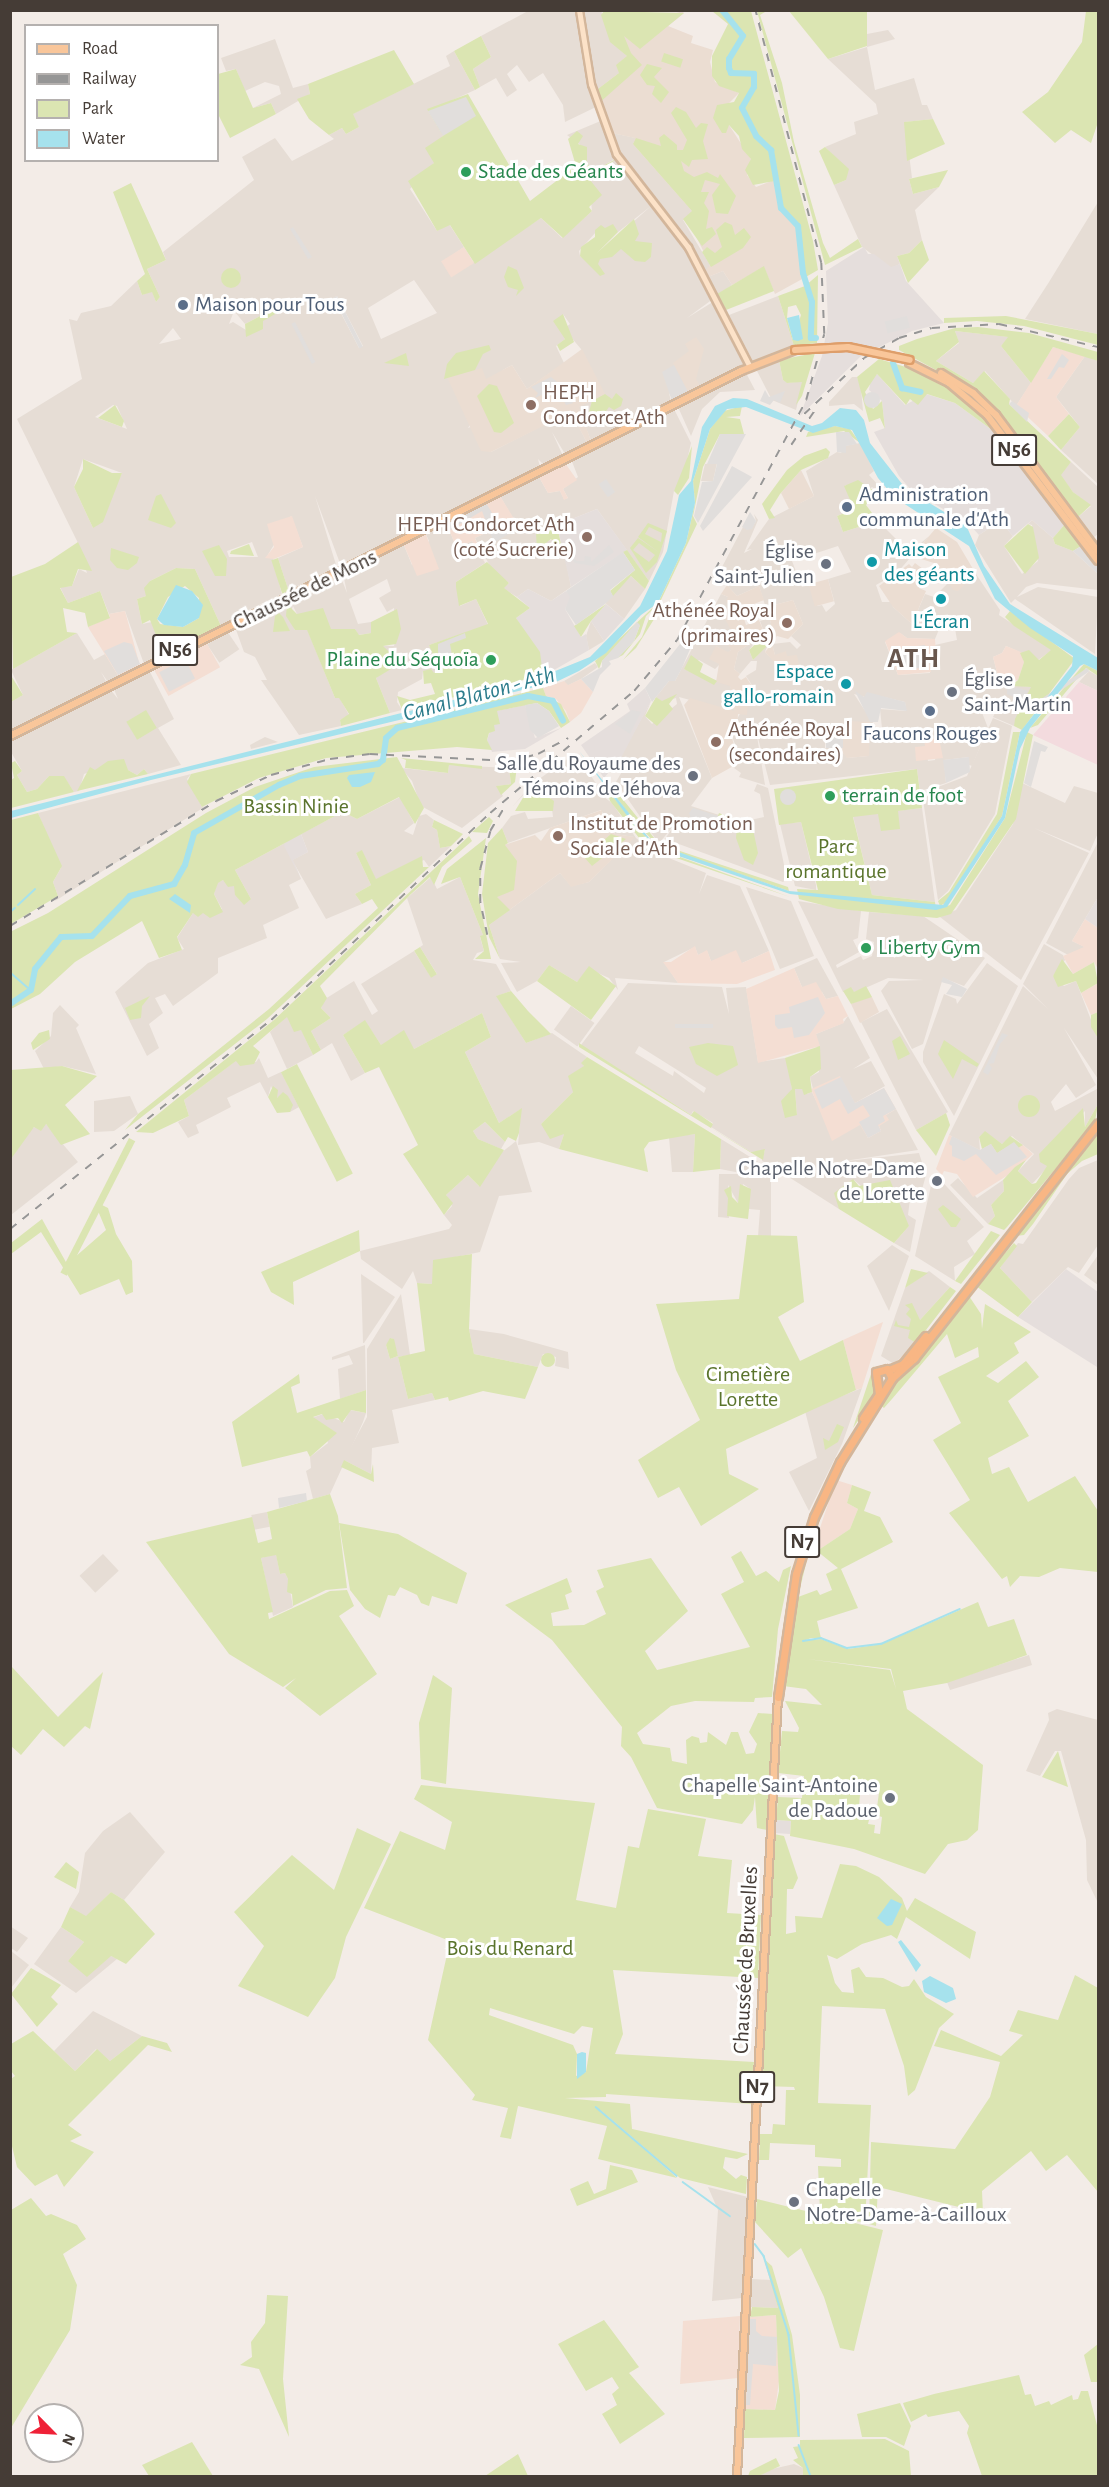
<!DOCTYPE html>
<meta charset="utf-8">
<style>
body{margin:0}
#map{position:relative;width:1109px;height:2487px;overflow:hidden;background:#f3ece7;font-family:"Alegreya Sans",sans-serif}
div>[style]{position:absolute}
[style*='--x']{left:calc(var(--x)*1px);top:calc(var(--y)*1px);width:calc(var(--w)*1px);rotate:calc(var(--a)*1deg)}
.residential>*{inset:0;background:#e6ddd5;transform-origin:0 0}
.commercial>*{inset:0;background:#f4ded3;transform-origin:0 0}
.industrial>*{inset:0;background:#e5dedc;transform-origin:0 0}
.education>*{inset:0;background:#ebddd2;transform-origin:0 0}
.medical>*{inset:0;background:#f3dbde}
.green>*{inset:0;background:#dbe5b2;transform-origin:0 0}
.round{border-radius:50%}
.parking>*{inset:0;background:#e1dedc;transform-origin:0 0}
.water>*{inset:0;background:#a6e2ed}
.stream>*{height:1.5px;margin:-0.75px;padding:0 0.75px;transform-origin:0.75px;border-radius:0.75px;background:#a6e2ed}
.river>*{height:6px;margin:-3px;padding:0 3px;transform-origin:3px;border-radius:3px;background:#a6e2ed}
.roads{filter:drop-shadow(2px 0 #d3b69b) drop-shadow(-2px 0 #d3b69b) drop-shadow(0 2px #d3b69b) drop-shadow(0 -2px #d3b69b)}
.secondary>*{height:5px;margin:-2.5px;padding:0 2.5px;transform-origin:2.5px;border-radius:2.5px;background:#fce2c8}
.primary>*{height:6px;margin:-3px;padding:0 3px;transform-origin:3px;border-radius:3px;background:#f9c69a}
.trunk>*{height:7px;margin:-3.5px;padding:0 3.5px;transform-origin:3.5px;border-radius:3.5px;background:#f8b684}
.rail>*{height:1.5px;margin-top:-0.75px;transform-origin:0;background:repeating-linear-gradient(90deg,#969696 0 8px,transparent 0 16px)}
.bridges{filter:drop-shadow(2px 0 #de9e6a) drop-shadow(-2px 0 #de9e6a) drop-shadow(0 2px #de9e6a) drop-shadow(0 -2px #de9e6a)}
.primary-bridge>*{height:6px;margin:-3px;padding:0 3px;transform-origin:3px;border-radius:3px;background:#f9c69a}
.dots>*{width:16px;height:16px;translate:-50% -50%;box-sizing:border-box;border:3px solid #fff;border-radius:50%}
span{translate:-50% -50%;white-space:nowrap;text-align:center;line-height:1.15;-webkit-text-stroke:6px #fff;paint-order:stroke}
.shield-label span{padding:2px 4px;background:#fff;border:2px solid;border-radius:4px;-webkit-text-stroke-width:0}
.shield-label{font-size:21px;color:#453c36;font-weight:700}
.leisure-label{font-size:22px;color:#27864d}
.left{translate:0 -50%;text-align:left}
.right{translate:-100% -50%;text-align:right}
.service-label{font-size:22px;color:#4e5e75}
.education-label{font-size:22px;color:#785e54}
.culture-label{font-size:22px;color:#0d838f}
.worship-label{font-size:22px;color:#5b616d}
.street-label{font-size:22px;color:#453c36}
.park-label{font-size:22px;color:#5a742c}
.water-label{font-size:24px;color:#2e7d8d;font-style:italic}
.district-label{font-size:28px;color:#68574e;font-weight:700;letter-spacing:1.5px}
.frame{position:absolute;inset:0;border:12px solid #453c36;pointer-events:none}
.legend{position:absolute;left:24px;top:24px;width:195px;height:138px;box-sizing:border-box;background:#fff;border:2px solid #b5b1af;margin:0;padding:8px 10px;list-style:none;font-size:18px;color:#453c36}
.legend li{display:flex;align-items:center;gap:12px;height:30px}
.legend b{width:30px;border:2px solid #b5b1af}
.north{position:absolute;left:24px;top:2403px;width:60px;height:60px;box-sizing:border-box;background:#fff;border:2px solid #b5b1af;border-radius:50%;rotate:114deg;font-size:16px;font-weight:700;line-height:24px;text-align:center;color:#453c36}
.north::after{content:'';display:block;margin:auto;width:21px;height:27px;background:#ef2137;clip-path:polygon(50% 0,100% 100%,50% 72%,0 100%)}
</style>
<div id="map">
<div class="residential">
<div style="clip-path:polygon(528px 11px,601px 11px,610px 34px,627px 56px,619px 73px,594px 92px,598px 106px,565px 122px,563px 105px,543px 73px,529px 82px,517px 65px,507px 74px,517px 90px,507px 97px,496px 78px,480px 87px,473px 69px,491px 57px,481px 36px)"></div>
<div style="clip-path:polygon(888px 30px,895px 39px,867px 47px,875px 90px,914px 78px,922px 105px,927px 105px,933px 119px,905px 122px,912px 178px,909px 179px,913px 194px,939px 187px,915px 210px,922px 240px,909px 253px,897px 256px,900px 264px,891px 268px,862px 247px,834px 185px,846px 180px,843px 165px,825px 147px,856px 134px,854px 122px,878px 114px,876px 104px,828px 59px,867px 47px,867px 34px)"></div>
<div style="clip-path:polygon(275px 39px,293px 88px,308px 84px,310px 94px,276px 114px,271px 103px,253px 108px,281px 94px,279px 86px,265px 82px,245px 91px,236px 69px,226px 71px,221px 58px)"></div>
<div style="clip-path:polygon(evenodd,454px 51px,475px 90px,428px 111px,443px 136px,434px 163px,410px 189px,437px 231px,449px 224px,464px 247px,442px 262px,454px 275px,541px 218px,562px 238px,592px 211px,589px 180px,616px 158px,595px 171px,585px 166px,587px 150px,567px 135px,603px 120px,620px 151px,612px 133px,636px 138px,633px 144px,693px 212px,683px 220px,710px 265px,708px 277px,723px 271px,732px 285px,687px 318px,716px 300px,744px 365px,674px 400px,669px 393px,671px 401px,648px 414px,644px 409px,647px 414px,591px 441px,578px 407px,604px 394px,581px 349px,570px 336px,565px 328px,570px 324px,563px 314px,565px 339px,556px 346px,564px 363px,527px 389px,512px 365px,503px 370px,468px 428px,473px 426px,481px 447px,491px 452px,571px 411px,587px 443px,565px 454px,552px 432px,563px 456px,544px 465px,538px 459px,540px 467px,341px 566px,315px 496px,337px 568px,289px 592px,278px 558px,303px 547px,291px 516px,266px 558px,273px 558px,282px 595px,221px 626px,195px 569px,176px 568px,150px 581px,146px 596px,137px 599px,142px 624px,152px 622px,158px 639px,178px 647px,144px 664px,125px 611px,109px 614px,100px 591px,68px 603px,60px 587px,72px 586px,79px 569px,87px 573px,78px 543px,17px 419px,82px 379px,69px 319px,77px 321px,81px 313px,111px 306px,137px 281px,142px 295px,152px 291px,156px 302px,160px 297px,147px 269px,166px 260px,163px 252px,254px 180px,242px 157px,275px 138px,292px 161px,334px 139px,329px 135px,342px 128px,346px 134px,359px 127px,352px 114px,450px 66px,446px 56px,454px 51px,651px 206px,588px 262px,580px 256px,579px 251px,596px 232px,605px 228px,618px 232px,651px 206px,454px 51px,414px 280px,437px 313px,381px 339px,368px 308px,414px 280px,454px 51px,337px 296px,363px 346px,359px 348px,333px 298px,337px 296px,454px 51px,281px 305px,283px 309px,246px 330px,233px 322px,229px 324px,234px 311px,245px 324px,281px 305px,454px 51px,173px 328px,181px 339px,159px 344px,173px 328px,454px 51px,113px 405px,117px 406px,127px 429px,95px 417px,113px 405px,454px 51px,83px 459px,122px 473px,93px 528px,74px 487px,83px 459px,454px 51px,252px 542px,258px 557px,229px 557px,227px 551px,252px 542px)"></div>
<div style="clip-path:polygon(1098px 202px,1098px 334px,1025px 319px,1049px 282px)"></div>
<div style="clip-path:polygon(778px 296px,794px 346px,753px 361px,729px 315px)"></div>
<div style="clip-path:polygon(955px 331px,1009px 337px,1001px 346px,1031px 383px,1016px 406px,985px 371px,973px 383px,936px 361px,959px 343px)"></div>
<div style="clip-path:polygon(1085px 356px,1098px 361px,1098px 484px,1061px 450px,1080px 427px,1056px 397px)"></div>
<div style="clip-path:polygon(779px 360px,783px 380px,788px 383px,803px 381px,796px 410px,772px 400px,757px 371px)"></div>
<div style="clip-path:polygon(746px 373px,755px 390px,720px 392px,702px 409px,691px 436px,678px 407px)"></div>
<div style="clip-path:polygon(852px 377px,857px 377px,861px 388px,863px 411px,854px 404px,829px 406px,829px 402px)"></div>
<div style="clip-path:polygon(674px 409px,691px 443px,683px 477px,674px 491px,663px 552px,649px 581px,597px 509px,557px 525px,547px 541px,554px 539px,562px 554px,564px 551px,571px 587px,551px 601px,528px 589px,517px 597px,503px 588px,509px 583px,491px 568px,475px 538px,490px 531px,494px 542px,517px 525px,500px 496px,539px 477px,548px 493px,560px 491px,564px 499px,568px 498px,563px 489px,578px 477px,571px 459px)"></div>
<div style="clip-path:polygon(evenodd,860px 443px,874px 471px,869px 475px,890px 498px,872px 487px,868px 490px,845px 485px,854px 509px,837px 516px,843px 532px,878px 521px,906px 549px,913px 550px,929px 536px,897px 573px,876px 585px,882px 602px,892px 602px,893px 607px,912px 624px,925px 594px,934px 597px,947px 584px,976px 574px,1000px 610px,999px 615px,1052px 650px,1038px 660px,1006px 646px,1002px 653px,993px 657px,1000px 684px,1032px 687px,1014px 726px,993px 717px,998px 707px,986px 697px,988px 707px,981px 710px,988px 728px,972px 766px,967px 764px,969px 757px,944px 760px,946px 783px,920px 791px,917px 769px,770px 785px,756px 730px,765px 785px,739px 777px,741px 773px,734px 768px,739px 763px,738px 752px,730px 731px,748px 700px,759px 696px,746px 676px,756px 670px,757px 661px,751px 661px,740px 674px,734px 669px,738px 652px,758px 638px,749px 650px,753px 660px,768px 644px,765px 652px,774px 661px,777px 675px,787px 657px,775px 655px,772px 644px,790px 642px,797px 649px,801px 645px,791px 636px,803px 624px,793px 600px,767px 607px,771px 624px,764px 632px,760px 621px,769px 618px,759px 586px,737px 596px,727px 585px,733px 573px,722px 567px,743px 527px,751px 529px,756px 521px,754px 514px,758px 520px,744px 553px,752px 549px,747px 550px,769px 519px,814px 496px,806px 471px,837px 452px,841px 453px,845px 446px,860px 443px,838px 546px,851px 572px,828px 579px,835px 604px,826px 612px,822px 605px,817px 606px,809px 585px,802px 587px,792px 561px,838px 546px,860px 443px,951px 623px,954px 623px,957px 640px,935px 645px,936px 654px,928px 655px,930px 673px,898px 675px,885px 642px,900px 633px,907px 638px,935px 639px,940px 627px,951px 623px,860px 443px,867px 693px,905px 702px,906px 711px,880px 709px,883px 738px,854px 694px,865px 697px,867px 693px,860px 443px,870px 723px,868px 756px,847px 758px,846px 753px,837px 754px,837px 748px,825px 748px,825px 739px,839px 739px,839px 730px,870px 723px,860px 443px,939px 738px,935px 760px,928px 761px,925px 739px,939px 738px)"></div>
<div style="clip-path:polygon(1071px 462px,1098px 487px,1098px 534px,1093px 538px,1078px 517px,1091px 506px,1073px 492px,1060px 475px)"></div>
<div style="clip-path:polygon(717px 463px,713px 481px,701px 481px,705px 464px)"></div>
<div style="clip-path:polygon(1032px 520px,1053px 538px,1055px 544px,1073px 551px,1098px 574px,1098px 590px,1037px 583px,1026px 587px,1017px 597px,1038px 587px,1098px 597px,1095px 654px,1021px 603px,1015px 599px,1011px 603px,975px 545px,979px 535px,1000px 521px,1013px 536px,1004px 546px,1022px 574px,1038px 561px,1032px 525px,1028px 524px)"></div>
<div style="clip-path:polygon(446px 522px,457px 549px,472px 541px,485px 563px,456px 582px,460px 606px,476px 599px,488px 625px,429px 645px,436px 660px,443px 657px,444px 662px,434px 673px,423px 671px,422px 679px,398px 692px,397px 702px,402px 710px,390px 713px,376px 678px,395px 659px,382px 646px,394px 646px,396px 638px,394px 608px,387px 612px,379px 598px,391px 591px,387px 579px,349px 599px,358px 624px,371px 622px,371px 633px,358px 635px,355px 629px,331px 629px,297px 614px,293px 606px,289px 617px,295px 630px,307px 629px,335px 698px,339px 697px,349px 715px,340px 720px,341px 726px,299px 735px,261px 680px,267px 680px,255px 657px,244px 652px,235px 627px,340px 575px,347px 593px,343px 573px,403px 543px,412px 565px,429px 541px,425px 532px)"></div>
<div style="clip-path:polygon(631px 576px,645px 589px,624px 619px,604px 602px)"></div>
<div style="clip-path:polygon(721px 594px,728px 597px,735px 613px,731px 615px,731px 650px,728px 653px,716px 646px,720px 664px,715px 669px,699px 660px,684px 669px,730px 685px,736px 705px,734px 712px,679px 697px,712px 778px,691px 806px,741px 822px,764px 817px,760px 794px,754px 791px,757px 784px,768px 788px,787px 879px,783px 882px,665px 839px,675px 824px,660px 842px,657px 841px,616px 782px,624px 768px,617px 763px,651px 701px,645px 716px,652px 724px,677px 704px,676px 698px,662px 702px,656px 697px,669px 681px,675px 681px)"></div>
<div style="clip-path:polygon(591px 621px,604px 641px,589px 650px,586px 636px)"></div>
<div style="left:227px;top:631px;width:22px;height:24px;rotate:56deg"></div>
<div style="clip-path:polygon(77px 633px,94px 660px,105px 654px,119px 677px,108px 682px,101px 672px,107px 683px,11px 731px,11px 702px,23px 695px,11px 670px)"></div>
<div style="clip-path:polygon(595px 663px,598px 667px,581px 679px,567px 686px,564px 681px)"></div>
<div style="clip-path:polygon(149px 670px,174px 719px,158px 728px,181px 765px,148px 774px,144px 769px,137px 775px,128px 770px,95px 770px,84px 774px,79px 791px,74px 792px,64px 777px,49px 776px,37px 789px,27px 792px,17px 775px,22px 771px,11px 752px,11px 738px,110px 689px,118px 699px,113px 687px)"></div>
<div style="clip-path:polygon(1089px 671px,1098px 676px,1098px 691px,1079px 682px)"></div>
<div style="clip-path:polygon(993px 718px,1012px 726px,995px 814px,948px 891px,938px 900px,922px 793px,967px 776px)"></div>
<div style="clip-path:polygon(265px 737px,278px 742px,251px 749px,250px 745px)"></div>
<div style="clip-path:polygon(576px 753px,597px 785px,596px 791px,612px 803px,636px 838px,654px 852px,706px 873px,699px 894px,707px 875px,740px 886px,769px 951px,742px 963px,711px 961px,707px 951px,698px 955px,695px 947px,664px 962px,678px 983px,615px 978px,618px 990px,609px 978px,589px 969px,577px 982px,549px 965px,537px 981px,517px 992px,501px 963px,521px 962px,500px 959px,489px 925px,560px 873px,571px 886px,589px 882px,634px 837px,615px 834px,601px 810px,508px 843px,502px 828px,511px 816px,525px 812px,528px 819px,553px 817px,549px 784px,527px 791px,512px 807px,532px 784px)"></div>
<div style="clip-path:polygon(449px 765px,509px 768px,511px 784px,497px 786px,503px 796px,462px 828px,421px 806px,412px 781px,401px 768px,448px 773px)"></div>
<div style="clip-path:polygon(191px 774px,187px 779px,202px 807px,206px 806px,55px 901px,58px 896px,53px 882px,61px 868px,38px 813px)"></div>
<div style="clip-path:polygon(1022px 783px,1065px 803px,1074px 786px,1098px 793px,1098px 833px,1090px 851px,1034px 828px,1089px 853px,1021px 980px,940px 917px,956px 910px,1013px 824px)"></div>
<div style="clip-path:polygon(400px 797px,414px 823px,404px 831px,413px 835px,419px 816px,426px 814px,434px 820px,432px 827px,437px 830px,440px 848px,451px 846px,429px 867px,424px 860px,376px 880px,362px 851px,356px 853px,371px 885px,355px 894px,362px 904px,326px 919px,292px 860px,308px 852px,301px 834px,335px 816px,345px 813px,357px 819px)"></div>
<div style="clip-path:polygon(922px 808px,935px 902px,872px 895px,853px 816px)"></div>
<div style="clip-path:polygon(801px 822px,816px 885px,816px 890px,795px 886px,780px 824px)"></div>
<div style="clip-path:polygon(1098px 842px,1098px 897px,1072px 941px,1085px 947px,1070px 956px,1046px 943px)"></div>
<div style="clip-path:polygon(285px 843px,301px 879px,289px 885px,299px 908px,263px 925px,267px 938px,218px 958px,218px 973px,173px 1006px,165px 994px,155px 998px,163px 1013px,149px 1024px,159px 1048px,147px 1056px,115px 992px,148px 963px,184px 949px,177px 938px,193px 913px,222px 909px,214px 894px,217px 883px,223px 880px,236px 887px,235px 895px,251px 899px,235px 870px)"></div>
<div style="clip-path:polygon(431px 877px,437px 889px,460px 877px,483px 935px,480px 937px,484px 951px,477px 953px,473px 960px,496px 964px,511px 991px,497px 996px,526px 1043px,552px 1033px,587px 1057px,582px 1063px,584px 1066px,573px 1092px,541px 1124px,564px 1134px,559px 1149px,539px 1142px,518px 1145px,521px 1109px,499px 1123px,465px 1052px,491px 1037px,482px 1013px,414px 1049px,381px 1045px,365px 1021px,343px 1035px,365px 1073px,351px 1081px,332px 1043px,321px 1050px,311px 1031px,331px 1018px,321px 1008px,325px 999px,354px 981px,372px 1015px,378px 1011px,361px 984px,414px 951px,431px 977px,437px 974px,420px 947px,423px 945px,407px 898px)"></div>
<div style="clip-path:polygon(746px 887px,791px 901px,814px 956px,780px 969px)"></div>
<div style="clip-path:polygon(798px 901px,861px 911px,858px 938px,853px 940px,859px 952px,836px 965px,837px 968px,861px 956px,863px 960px,872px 956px,874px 942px,866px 939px,869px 912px,923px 916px,985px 958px,964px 986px,943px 978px,923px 1044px,912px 1049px,881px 991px,889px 981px,924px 980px,888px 978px,854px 993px,851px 988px,843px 992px)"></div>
<div style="clip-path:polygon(1044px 944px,1063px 955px,1065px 960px,1053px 976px,1064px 986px,1076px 981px,1098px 1038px,1098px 1079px,1064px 1028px,1096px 1085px,1076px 1098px,1066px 1084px,1051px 1102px,1055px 1111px,1097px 1089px,1098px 1104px,1085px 1127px,1085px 1111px,1055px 1141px,1047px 1168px,1032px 1184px,1018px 1171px,1034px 1154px,1012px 1136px,1002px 1144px,985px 1132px,979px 1137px,980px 1150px,949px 1135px,1023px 986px,1048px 1009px,1023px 984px)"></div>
<div style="clip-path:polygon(817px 958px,838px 996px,826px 999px,822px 992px,802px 987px,794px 968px)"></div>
<div style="clip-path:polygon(987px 963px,1018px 986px,954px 1116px,923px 1062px,923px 1052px,944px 994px,956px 999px,957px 1004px)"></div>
<div style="clip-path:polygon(evenodd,628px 983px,722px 987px,729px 1014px,726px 988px,746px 987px,758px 1062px,785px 1058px,788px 1062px,792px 1089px,783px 1105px,797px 1115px,795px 1089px,802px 1089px,807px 1094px,812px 1092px,819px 1107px,861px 1125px,868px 1138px,881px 1131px,879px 1126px,886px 1115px,896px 1109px,918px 1150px,838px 1162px,919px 1153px,926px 1175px,920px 1197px,910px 1199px,908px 1215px,916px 1220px,910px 1252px,894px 1243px,909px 1226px,854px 1180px,839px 1209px,784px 1174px,787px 1172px,762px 1161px,765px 1150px,751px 1152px,711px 1127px,713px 1123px,693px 1111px,691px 1115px,581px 1045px,628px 983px,675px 1024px,713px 1024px,713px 1027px,675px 1028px,675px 1024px,628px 983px,639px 1046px,706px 1088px,704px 1093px,674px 1071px,673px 1076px,635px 1053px,639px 1046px)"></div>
<div style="clip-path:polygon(60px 1005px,79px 1025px,76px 1028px,96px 1074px,62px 1066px,44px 1069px,35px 1051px,51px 1036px,53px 1013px)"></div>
<div style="left:571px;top:1006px;width:29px;height:29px;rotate:36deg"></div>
<div style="clip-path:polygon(887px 1009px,948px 1112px,916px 1130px,861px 1022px)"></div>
<div style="clip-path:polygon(287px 1016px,301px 1029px,313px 1055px,287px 1069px,270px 1032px)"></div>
<div style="clip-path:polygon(848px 1016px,870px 1058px,853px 1069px,871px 1061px,885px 1086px,855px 1103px,813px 1089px,810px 1077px,819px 1072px,816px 1034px,843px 1023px)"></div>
<div style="clip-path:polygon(259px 1058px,268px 1078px,281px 1072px,299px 1107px,290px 1112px,288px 1096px,276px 1098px,271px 1086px,268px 1097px,260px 1082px,227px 1098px,231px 1107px,196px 1125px,199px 1133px,188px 1138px,178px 1122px,189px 1116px,184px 1100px,237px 1060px,256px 1062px)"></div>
<div style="clip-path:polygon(130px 1096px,138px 1114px,114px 1131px,94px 1132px,94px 1101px)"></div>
<div style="clip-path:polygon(485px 1122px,505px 1142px,501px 1149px,478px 1139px,473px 1131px)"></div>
<div style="clip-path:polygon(45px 1123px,78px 1162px,11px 1215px,11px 1159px,30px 1129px)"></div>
<div style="clip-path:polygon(695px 1134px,693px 1172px,672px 1172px,669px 1137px)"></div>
<div style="clip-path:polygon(721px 1139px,778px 1174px,771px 1175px,771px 1236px,758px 1236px,760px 1210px,749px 1209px,749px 1188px,743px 1184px,738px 1203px,728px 1185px,729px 1218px,718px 1217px,719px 1174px,746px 1174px,720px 1169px)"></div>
<div style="clip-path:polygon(516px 1141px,532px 1192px,499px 1196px,480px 1252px,451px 1258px,432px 1284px,417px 1283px,413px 1271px,402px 1289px,361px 1259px,360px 1251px,449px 1229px,452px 1225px,444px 1215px,452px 1206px,446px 1195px,468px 1175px,479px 1186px,501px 1153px)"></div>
<div style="clip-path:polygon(1098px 1160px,1098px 1245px,1079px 1273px,1068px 1267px,1032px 1302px,1000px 1268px,1018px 1243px,1023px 1244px,1069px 1179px,1079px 1168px)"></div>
<div style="clip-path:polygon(936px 1175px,984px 1227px,967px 1241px,975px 1254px,954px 1267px,955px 1281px,915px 1256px,933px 1177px)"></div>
<div style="clip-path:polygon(958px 1178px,977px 1198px,1003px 1180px,1004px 1191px,991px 1205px,995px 1216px,988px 1224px,950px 1185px)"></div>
<div style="clip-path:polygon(892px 1245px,909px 1256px,889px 1311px,867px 1266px)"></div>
<div style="clip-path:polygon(1098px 1255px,1098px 1285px,1084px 1275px)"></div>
<div style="clip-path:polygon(929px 1271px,950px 1287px,920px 1320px,916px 1343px,894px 1364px,881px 1356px,905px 1288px)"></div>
<div style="clip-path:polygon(361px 1274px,395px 1297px,364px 1343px,363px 1343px)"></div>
<div style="clip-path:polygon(evenodd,401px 1294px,410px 1355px,398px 1357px,408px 1399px,432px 1393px,435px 1400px,392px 1410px,399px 1443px,372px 1448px,371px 1474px,344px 1460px,367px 1417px,367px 1349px,401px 1294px,392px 1338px,398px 1356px,390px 1359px,386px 1345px,392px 1338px)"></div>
<div style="clip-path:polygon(469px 1329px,504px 1334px,568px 1352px,569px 1369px,555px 1366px,556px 1357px,543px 1354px,538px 1367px,474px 1354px)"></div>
<div style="clip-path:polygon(365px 1345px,366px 1390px,340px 1399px,338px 1369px,353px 1364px,349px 1355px,332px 1360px,332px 1357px)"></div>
<div style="clip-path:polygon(862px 1388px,842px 1444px,809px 1511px,789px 1472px,817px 1458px,805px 1411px)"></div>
<div style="clip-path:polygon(350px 1410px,366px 1413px,363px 1422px,330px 1494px,313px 1499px,306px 1471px,311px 1468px,310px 1457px,328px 1443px,322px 1424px,312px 1418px,323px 1414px,344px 1422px)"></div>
<div style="left:267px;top:1512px;width:15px;height:16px;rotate:79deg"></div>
<div style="left:103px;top:1554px;width:23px;height:32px;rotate:47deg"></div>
<div style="clip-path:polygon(276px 1554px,280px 1574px,285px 1573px,288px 1579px,293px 1607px,273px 1616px,261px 1558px)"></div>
<div style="clip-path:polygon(1029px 1655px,1032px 1665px,950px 1690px,947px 1682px)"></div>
<div style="clip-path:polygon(1057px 1709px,1098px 1720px,1098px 1903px,1087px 1880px,1086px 1840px,1061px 1751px,1055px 1751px,1040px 1776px,1026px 1771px,1049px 1720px,1048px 1713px)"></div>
<div style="clip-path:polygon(130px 1812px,165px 1852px,124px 1900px,111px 1892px,86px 1917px,70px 1907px,79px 1892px,85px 1853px,103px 1831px)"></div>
<div style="clip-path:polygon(10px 1926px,28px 1938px,17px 1952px,11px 1948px)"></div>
<div style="clip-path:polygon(61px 1927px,84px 1942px,68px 1961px,111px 1956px,117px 1959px,76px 1993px,34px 1964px)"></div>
<div style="clip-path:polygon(11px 1951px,29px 1965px,11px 1988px)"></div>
<div style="clip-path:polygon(93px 2011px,142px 2036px,110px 2061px,96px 2049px,75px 2071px,54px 2051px)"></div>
<div style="clip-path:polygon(708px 2187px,748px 2197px,742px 2298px,712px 2301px,718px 2210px)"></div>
<div style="clip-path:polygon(752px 2279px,771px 2280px,778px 2308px,750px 2307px)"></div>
<div style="clip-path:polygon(794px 2464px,803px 2468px,803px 2476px,759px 2476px,768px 2470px)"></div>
</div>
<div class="commercial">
<div style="left:464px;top:247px;width:19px;height:27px;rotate:58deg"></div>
<div style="clip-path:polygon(1053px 347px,1085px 356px,1056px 397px,1069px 414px,1048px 436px,1016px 406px)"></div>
<div style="clip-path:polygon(565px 463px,577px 480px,563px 489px,568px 498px,564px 500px,560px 491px,548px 493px,539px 477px)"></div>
<div style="clip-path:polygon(500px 496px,518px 525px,494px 543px,490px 531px,475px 538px,485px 563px,472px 541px,457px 549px,446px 522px)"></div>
<div style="clip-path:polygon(292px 516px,303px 547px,274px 559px,265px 558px,274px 547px,267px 524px)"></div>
<div style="clip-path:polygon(425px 532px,439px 569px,417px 576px,403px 543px)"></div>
<div style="clip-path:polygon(125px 611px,140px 666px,119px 677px,88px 627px,110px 617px,109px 614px)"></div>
<div style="clip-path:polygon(899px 632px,907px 638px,935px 639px,936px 654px,927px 655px,931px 672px,898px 675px,885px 641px)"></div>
<div style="left:206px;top:642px;width:29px;height:59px;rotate:61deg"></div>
<div style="clip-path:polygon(1006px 646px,1021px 652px,1024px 662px,1018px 680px,1000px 684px,993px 657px,1002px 653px)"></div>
<div style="clip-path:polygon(581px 679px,593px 692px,581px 713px,570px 722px,566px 711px,556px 699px,546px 696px,543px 688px,564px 681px,568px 685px)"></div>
<div style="clip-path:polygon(939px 738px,943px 758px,916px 761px,915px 747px,925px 746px,924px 739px)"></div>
<div style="clip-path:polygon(1085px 919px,1098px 928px,1098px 969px,1094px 962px,1073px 974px,1063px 956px,1084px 947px,1072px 941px)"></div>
<div style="clip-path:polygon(695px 946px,698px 955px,707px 950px,711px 961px,736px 950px,742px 963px,769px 951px,775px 970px,737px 984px,678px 983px,663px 962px,671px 962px)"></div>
<div style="clip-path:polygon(794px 968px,802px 987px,816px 982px,826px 999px,838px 996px,848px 1016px,843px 1019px,844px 1023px,816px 1034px,820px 1046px,758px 1063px,746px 989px)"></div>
<div style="clip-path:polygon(1098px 983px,1098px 1012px,1091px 1015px,1081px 993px)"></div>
<div style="clip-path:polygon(840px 1076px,855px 1103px,884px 1088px,896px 1109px,886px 1115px,889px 1120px,879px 1126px,881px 1131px,868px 1138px,860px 1125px,832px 1141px,811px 1089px)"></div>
<div style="clip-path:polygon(949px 1135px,980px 1150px,991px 1144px,1023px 1145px,1033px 1154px,1013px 1172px,973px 1197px,957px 1174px,944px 1171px,942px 1175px,936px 1169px)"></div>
<div style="clip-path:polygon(883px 1322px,862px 1388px,856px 1390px,843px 1340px)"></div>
<div style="clip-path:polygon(836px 1480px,852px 1485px,847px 1503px,858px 1509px,850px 1529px,817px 1551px,813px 1549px)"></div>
<div style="clip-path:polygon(776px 2315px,779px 2381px,775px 2410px,745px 2409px,750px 2317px)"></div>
<div style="clip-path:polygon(740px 2316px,738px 2378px,680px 2384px,683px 2321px)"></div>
</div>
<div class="industrial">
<div style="clip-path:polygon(864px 247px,868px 254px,874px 254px,891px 267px,900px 264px,906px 281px,944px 323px,912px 331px,861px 356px,800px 416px,822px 356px,828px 323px,826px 271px)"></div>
<div style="clip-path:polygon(877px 374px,905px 405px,926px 394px,955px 403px,999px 435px,1065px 524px,1053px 538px,1032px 520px,1013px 536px,1000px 521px,979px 535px,969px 524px,912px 491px,899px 476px,874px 432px,885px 428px,882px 401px,869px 390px,871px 378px)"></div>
<div style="clip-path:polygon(597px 509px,627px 550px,571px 587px,557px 525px)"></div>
<div style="clip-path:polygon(528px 589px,551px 601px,566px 591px,571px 597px,565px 609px,581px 637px,586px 634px,589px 650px,547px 674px,516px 618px,530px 608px,517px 597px)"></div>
<div style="clip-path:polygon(606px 604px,624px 619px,604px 641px,591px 621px)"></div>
<div style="clip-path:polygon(645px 688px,651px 701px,621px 758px,604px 778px,581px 745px,630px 711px,627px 704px)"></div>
<div style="clip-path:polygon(525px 705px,535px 738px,561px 728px,525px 749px,492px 752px,487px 740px,497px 711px)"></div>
<div style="clip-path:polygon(301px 834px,308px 852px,293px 860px,301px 879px,284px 846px,286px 840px)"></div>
<div style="clip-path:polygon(1098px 897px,1098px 928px,1085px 919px)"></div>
<div style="clip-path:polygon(1066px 1269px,1098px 1292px,1097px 1367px,1018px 1317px)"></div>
<div style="left:775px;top:1820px;width:16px;height:13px;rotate:4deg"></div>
</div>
<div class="education">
<div style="clip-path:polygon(682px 11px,684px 13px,668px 26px,693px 36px,691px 43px,713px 50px,710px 62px,715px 82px,739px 93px,728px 104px,729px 125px,751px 159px,747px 175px,756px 187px,774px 180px,786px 213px,798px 226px,804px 278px,775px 294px,764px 267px,732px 285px,723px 271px,708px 277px,705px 271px,710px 265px,695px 234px,683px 219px,692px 211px,633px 144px,635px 138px,612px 133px,602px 103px,594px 92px,619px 73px,616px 65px,630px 53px,622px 34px)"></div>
<div style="clip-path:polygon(696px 337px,704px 349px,696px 379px,700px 386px,688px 392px,673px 363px,689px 351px,685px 344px)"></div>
<div style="clip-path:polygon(582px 349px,605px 394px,579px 407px,591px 441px,587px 443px,571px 412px,491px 452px,481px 451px,447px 377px,482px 368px,486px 379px,512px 365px,527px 389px)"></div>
<div style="clip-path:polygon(801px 470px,814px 496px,789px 509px,781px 493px)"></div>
<div style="clip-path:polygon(936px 528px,957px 542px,976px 574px,958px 591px,953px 590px,937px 564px,912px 556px)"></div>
<div style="clip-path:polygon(915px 563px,923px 569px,919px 588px,926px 591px,912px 624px,893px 607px,879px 586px,909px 564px,912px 567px)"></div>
<div style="left:828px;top:579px;width:23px;height:20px;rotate:75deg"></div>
<div style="clip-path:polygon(727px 585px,737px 596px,759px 586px,764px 600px,741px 609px,746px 625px,759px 620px,764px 632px,771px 624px,767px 607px,793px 600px,803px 624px,788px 639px,777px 636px,767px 646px,758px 638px,738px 652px,734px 669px,740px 674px,738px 677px,741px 680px,746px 677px,756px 692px,764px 690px,764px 696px,748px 700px,747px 715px,738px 714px,737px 728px,730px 731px,739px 763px,712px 778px,684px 705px,690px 698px,734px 711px,730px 686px,716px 682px,719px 664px,709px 659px,716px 646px,728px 652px,731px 650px,724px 637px,732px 632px,724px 617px,734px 613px,726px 601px,728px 597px,721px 594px)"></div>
<div style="clip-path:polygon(772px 644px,775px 655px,786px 651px,787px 656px,797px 655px,799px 665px,792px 667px,793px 672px,777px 675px,774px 662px,765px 652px)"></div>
<div style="clip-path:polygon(845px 721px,870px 722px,869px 756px,847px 758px,843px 753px,839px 730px,845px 729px)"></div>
<div style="clip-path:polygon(602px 810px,602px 818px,615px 834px,635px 837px,589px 882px,571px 887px,560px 873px,489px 925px,504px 845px,535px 835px,541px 841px,550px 828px)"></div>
<div style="clip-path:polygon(865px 997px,872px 997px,879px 1012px,860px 1023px,851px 1004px)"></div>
</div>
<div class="medical">
<div style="clip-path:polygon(1079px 682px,1098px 691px,1098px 765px,1033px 735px)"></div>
</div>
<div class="green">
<div style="clip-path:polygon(604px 11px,684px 13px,640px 49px,624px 36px,631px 53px,642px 65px,598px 104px,594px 92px,619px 73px,616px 65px,627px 56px,610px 42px,601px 15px)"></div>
<div style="clip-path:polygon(712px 11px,751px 11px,813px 241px,818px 270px,804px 278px,798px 226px,781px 208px,775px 181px,753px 185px,745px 170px,751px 159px,742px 149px,739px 136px,729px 125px,726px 133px,722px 133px,713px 118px,717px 105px,734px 102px,739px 93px,719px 86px,712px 76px,712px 56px,728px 24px)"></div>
<div style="clip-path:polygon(757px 11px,765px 12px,760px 15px,782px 83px,794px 142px,823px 243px,830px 258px,858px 239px,862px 247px,825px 265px)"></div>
<div style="clip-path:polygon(789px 11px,867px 11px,867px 46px,828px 59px)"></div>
<div style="clip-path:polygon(1086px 11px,1098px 11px,1098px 122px,1091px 143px,1071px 130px,1055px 143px,1022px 112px,1048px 92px,1082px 42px)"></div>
<div style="clip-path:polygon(481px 36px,491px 57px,473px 69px,480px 87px,475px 90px,454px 51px)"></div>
<div style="clip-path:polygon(394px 50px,414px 84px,353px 114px,359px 127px,346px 134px,342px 128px,329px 135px,309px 119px,297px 99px,310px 94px,308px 84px)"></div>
<div style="left:664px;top:53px;width:20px;height:9px;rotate:18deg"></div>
<div style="clip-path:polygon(647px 64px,662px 68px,654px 77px,669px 92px,661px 103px,652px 94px,655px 86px,647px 85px,640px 75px)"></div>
<div style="clip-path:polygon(236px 69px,253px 108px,271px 103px,276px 114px,230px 138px,218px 114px,218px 74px)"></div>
<div style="clip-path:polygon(468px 94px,530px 201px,576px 166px,568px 139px,577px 131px,583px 136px,578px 144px,587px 147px,587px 164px,595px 170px,616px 159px,590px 180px,602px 195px,589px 207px,592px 211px,563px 238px,541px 218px,475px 264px,450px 225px,437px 231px,408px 181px,434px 163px,425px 148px,443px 136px,427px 109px)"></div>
<div style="clip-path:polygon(676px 107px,686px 112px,696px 128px,701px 123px,708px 124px,703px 141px,708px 159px,692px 160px,689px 167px,681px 161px,684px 171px,694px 177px,707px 172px,718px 178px,720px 174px,736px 196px,728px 214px,716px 213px,712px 195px,720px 184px,705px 180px,701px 192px,709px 192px,704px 203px,709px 211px,706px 229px,712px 227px,716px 234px,702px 246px,683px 219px,692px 211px,633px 144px,636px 138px,661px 146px,659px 138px,664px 134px,677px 145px,677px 150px,683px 150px,687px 140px,671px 113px)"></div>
<div style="clip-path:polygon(933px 119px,945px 144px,907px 161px,904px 122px)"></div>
<div style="clip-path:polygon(825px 147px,849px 169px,846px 180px,834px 185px,819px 151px)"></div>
<div style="clip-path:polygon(948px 170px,939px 187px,913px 194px,909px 179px)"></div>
<div style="clip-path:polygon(131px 183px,166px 260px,147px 269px,160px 297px,156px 302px,152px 292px,142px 295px,137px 281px,145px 274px,113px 192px)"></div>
<div style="clip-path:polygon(634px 219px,639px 234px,635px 241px,652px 243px,651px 257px,645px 262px,635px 261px,621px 249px,612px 257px,600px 259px,598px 264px,605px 274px,600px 276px,580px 256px,581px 247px,595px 237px,595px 230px,601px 225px,605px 228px,613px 224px,618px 232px,597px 253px)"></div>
<div style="clip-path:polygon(725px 222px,732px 225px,735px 235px,744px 228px,751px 237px,743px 248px,711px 267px,702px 252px,707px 247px,715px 253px,722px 247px,716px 230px)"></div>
<div style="clip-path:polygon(922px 240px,929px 260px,908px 283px,897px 256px,909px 253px)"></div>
<div style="clip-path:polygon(508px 266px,517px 270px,524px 288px,516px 296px,518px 290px,508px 287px,504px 277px)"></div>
<div style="clip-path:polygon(764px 266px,774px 291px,726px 310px,717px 294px)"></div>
<div class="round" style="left:221px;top:268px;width:20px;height:20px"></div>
<div style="clip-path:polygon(evenodd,818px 275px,817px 343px,794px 346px,778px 296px,805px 286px,818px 275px,796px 305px,801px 315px,793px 340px,787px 318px,788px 307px,796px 305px)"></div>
<div style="clip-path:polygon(281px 305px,284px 309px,263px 321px,263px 329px,246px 337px,245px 324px)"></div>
<div style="clip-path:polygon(563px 314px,574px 342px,560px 351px,557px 345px,565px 339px,553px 321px)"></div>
<div style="clip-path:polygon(1006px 316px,1098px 334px,1098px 345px,1024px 326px,977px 321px,944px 323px,944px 318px)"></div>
<div style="clip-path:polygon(978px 327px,1029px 333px,1098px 352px,1098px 361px,1053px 347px,1031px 383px,1001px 346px,1008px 337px,955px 331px,959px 342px,936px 361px,973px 383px,984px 371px,1010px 399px,1009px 404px,1071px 462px,1061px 475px,1073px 492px,1091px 505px,1078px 517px,998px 413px,973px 390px,899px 350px,899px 346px,917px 339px,955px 328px)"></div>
<div style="clip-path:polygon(489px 345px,491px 350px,483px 354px,475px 370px,444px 379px,447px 364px,456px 353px)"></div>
<div style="clip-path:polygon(406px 353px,409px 366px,384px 363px)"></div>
<div style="clip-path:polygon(815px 353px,802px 396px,796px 405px,802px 382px,787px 383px,783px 380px,779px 360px)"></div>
<div style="clip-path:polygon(879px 359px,926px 373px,946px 384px,986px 418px,999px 435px,955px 403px,927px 394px,918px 405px,910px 399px,906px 405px,877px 374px,865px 392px,873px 409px,882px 401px,885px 429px,880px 418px,869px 422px,857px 377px)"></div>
<div style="clip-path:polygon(489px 384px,497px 386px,514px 423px,501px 433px,494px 432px,477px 396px)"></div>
<div style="clip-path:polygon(616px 393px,623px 399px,621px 406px,614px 410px,609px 407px,598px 422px,587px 419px,592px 401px,605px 394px,612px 399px)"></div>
<div style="clip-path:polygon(115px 405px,124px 421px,122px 427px,98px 418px)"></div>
<div style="clip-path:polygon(742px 406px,740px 416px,726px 417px,740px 419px,744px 434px,720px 434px,703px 467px,693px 516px,697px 524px,660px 602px,646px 616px,640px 634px,623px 655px,617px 658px,634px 641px,640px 625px,602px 661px,599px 669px,595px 661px,658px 603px,686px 543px,695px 503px,693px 481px,710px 429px,724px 411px)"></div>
<div style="clip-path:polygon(1069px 414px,1080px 427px,1061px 450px,1048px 436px)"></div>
<div style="clip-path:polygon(835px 426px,850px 429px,860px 443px,844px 431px,806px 437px,808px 432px)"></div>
<div style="clip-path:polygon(692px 446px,689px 478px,678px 495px,674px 491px)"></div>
<div style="clip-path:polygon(826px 448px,830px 452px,828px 458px,801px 470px,780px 494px,770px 510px,775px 518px,769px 519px,762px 504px,787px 470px,804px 456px)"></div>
<div style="clip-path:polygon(83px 459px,112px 473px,122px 473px,103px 522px,93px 528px,74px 487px,83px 469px)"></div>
<div style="clip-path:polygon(858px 480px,877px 493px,866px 505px,878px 521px,843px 532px,837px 516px,854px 509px,844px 486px)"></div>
<div style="clip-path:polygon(161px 494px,176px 523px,171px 528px,148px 520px,156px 496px)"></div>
<div style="clip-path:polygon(evenodd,648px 523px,667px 531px,657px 562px,646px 573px,630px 548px,638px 538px,660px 553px,638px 537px,648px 523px,649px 527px,662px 533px,661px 542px,645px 534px,649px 527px,648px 523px,639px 543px,655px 555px,649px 562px,633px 550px,639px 543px)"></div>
<div style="clip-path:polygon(1028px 524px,1033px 527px,1039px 558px,1025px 574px,1004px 546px)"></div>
<div style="clip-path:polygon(1065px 524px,1083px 545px,1073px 551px,1055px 544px,1053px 538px)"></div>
<div style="clip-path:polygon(557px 525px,563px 554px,551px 539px,537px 550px,536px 533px)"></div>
<div style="clip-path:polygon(78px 542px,92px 571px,78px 569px,72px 586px,60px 588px,68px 603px,100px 591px,110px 618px,88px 627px,85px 613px,63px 608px,67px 632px,77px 633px,13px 669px,11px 577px,45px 564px)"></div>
<div style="clip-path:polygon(249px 544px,254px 556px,230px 554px,231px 551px)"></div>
<div style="clip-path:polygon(219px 545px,227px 559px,226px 576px,215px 576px,202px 551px)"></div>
<div style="clip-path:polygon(111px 548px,139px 557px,137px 563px,128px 570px,117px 568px,110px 560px)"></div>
<div style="clip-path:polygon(627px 550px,649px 581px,645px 589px,631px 576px,613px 596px,610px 591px,635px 570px,623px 552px)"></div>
<div style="left:278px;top:558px;width:36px;height:7px;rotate:72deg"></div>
<div style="clip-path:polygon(487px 562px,509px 583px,504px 588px,530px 608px,516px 618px,540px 652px,543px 675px,402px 710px,397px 696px,410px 700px,435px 694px,431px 683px,424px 684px,423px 671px,431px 669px,434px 673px,444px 662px,443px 657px,435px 660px,429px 645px,488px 624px,476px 599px,459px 606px,456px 587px,456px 582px)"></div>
<div style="clip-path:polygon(evenodd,176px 568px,195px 569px,221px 626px,178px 647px,158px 640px,150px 620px,142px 624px,137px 599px,146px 596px,144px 588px,150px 581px,176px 568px,185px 586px,199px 598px,199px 618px,183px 627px,160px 624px,157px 619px,168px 597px,185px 586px)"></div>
<div style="clip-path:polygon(287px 604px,297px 614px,323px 608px,331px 629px,355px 629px,359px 635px,371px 633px,371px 622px,397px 609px,401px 629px,396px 644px,383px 646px,401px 663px,376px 678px,390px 713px,341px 726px,340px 720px,349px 714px,339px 698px,335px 698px,307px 630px,295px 630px,286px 616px)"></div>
<div style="clip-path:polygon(606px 604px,591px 621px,581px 637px,574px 626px)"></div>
<div style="clip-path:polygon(661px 608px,636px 648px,623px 660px,642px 637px,650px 616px)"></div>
<div style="clip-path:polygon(1010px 611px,1075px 659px,1022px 730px,1014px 726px,1015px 719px,1031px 687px,1011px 686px,1018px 680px,1024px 662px,1020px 653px,1029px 650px,1039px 660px,1051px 650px,1014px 626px,1005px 617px)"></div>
<div style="clip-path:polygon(279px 613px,283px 617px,290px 631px,273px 632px,275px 616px)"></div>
<div style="clip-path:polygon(760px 640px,767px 646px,753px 660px,749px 650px)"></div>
<div style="clip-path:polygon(691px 655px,703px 664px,700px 672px,717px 681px,714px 685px,684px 669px)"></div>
<div style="clip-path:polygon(1084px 664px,1098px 671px,1098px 676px,1086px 668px,1038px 725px,1030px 728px)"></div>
<div style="clip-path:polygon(10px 674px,23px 695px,11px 702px,10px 702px)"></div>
<div style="clip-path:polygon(543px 688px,546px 696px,561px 704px,570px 722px,561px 728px,549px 711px,537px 703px,497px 711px,500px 724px,494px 725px,495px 731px,489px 733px,487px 740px,492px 750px,457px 747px,326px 758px,259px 778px,202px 807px,187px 782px,191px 774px)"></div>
<div style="clip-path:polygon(677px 694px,669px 704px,673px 709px,657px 726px,645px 716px,656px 697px,662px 701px)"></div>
<div style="left:146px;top:710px;width:21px;height:23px;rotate:59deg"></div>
<div style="clip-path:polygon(1013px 732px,1020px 732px,1002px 816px,947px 902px,940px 906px,938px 901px,949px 892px,997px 814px)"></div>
<div style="clip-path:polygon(1027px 732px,1033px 735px,1016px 819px,951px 914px,937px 918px,838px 909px,799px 899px,797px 889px,818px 890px,801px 822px,779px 825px,774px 789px,917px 769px,922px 808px,898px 811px,900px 829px,881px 831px,878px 814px,853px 817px,872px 895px,935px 902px,936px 909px,950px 905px,1005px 818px)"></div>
<div style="clip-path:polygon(397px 757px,424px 808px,415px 824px,399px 797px,357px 819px,345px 813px,335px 816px,235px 870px,251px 899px,244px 905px,235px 895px,234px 886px,228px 887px,223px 880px,218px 883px,214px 894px,223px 912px,210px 918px,203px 913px,198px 917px,193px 913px,177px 937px,182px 950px,159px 958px,142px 921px,75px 962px,40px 994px,11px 1009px,10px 932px,48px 913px,206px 813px,255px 787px,314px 767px)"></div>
<div style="clip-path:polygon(401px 758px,482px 766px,482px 769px,449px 765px,448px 773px,405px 768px,406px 760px)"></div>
<div style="clip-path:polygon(124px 759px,128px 770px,137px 775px,144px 769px,148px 774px,77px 791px,90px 767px,95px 770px,108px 761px)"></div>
<div style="clip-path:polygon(15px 761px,22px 771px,17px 775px,27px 792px,37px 789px,49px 776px,64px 776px,74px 792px,11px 808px,11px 780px,14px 778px,11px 763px)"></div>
<div style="clip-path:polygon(517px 766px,515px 782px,501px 795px,496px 786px,511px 784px,509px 768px)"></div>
<div style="clip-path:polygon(540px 783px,549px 784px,548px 797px,554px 801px,553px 811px,515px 811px,527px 791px)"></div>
<div style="clip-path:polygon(612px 786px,659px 844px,788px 887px,789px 891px,658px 846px,636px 823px,609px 788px)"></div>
<div style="clip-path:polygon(607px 790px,658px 849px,790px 897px,647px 848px,610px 801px)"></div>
<div style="clip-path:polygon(38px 813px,62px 866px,53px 882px,58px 896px,11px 924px,11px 820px)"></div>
<div style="clip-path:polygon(719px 813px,735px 820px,730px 831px,713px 829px)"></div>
<div style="clip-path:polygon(489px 817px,493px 821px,487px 833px,472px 832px)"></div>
<div style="clip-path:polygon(434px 820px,463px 834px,451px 846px,440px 848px,437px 830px,432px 827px)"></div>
<div style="clip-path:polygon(751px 820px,758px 853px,753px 865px,744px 860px,736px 838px,737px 827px)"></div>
<div style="clip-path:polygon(502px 828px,508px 843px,505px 845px,517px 861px,514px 890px,497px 897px,510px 910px,489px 925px,500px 959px,489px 937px,482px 894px,488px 843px)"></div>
<div style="clip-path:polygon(611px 834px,626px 839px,592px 866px,584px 857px)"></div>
<div style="clip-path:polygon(469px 836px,472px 841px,442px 867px,434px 885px,430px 877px,411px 894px,320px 986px,327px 998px,321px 1008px,331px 1018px,311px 1031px,321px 1050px,313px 1055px,301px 1030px,294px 1032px,287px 1017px,253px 1046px,260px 1052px,254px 1064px,240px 1066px,236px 1061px,184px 1100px,189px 1116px,153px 1133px,136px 1132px,274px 1020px)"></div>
<div style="clip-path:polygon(486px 838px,478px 894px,491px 959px,475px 959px,484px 951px,480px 936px,483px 935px,460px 877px,441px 884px,447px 869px)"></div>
<div style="clip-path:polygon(362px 850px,376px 879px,422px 856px,423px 867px,429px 867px,267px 1019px,125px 1130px,138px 1114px,269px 1009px,378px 908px,372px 899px,362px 904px,355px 894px,371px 885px,356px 853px)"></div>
<div style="left:420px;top:947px;width:32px;height:7px;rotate:58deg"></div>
<div style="clip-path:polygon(1062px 959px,1073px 974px,1094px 962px,1098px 983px,1081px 993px,1076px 981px,1058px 987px,1053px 976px)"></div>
<div style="clip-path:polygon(549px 965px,577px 982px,589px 966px,616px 986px,591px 1020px,537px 981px)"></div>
<div style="clip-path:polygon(866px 986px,872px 997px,851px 1004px,843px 991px,851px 987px,854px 992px)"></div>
<div style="clip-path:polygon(511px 991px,528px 1011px,551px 1034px,526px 1043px,496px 996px)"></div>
<div style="clip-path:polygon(150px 996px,142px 1006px,141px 1018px,130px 1020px,125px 1008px)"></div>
<div style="clip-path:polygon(1098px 1012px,1098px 1038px,1091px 1027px,1091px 1015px)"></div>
<div style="clip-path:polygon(482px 1013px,491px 1037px,465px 1052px,499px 1123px,522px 1108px,519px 1133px,516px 1141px,508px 1137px,505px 1142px,485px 1122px,473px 1131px,478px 1139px,504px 1150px,480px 1187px,468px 1175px,446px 1195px,453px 1203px,444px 1215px,403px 1154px,418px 1145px,379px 1067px,365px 1073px,343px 1035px,365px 1020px,381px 1045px,404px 1030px,414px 1049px)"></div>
<div style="clip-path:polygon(49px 1030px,50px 1039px,33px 1050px,31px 1043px,39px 1033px)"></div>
<div style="clip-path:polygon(900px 1036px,910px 1054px,898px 1060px,892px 1041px)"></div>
<div style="clip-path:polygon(944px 1040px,979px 1064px,977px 1067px,962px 1059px,953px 1079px,938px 1054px)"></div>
<div style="clip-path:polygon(579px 1043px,691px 1115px,694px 1111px,700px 1115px,713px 1124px,711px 1128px,751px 1152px,765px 1149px,763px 1160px,579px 1047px)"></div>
<div style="clip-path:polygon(708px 1043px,733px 1046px,738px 1065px,717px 1076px,696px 1064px,689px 1047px)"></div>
<div style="clip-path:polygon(820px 1046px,821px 1069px,810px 1077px,812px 1092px,804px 1095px,802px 1089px,795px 1089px,797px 1115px,785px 1118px,781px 1101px,792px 1089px,785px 1058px)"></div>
<div style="clip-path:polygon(587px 1057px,721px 1139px,720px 1169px,693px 1172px,695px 1134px,649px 1142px,644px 1149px,648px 1172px,559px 1149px,564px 1134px,550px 1139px,541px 1124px,573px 1092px,568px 1076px,584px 1066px,581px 1063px)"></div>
<div style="left:297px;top:1064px;width:123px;height:18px;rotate:63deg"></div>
<div style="clip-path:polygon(62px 1066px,97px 1076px,65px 1105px,90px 1134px,61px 1145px,46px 1124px,41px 1131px,34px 1127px,11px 1159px,11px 1070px)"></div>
<div style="clip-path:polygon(273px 1086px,278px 1090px,277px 1098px,283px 1092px,288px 1096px,293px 1105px,290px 1112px,277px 1113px,268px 1097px)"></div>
<div class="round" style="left:1018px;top:1095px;width:22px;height:22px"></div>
<div style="clip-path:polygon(1098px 1104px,1095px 1121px,1007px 1227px,1004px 1230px,988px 1224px,995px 1216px,991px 1205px,1004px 1191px,1003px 1180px,1015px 1167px,1026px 1160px,1018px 1171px,1032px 1184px,1036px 1183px,1047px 1166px,1040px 1162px,1039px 1154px,1083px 1108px,1085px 1127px)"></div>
<div style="clip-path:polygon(946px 1113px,950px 1125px,936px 1156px,916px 1130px)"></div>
<div style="clip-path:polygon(985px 1131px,1002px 1144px,1010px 1136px,1023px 1145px,1018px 1148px,1014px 1143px,997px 1153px,991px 1144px,982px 1149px,979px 1137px)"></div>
<div style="clip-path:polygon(1098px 1132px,1098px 1154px,1082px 1161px,1067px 1174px,1033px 1224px,1024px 1235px,1016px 1236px)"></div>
<div style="left:129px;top:1138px;width:7px;height:151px;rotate:27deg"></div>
<div style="clip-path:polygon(853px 1179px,859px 1186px,890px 1180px,909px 1226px,894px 1243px,839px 1209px,834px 1193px)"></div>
<div style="clip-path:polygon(740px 1184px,751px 1189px,748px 1219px,727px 1216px,728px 1198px,724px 1190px,731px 1186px,732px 1197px,738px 1203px)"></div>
<div style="clip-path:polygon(100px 1204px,108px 1208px,116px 1234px,132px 1261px,133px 1292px,126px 1295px,119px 1279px,80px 1295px,41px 1232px,11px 1254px,11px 1243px,42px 1219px,67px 1264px,106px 1230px,96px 1206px)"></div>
<div style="clip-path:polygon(943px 1205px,961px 1219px,956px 1227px,951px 1227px,938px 1209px)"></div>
<div style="clip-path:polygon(359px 1230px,360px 1251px,293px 1282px,294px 1305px,271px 1292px,261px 1272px)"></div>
<div style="clip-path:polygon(991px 1231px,1000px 1235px,961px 1284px,955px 1281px)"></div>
<div style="clip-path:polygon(747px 1235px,797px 1236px,804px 1302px,778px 1317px,800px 1361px,843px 1340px,856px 1390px,726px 1449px,729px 1474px,759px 1489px,701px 1526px,679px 1487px,658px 1498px,638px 1460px,700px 1420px,676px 1370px,656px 1304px,739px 1299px)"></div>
<div style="clip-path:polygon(1014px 1243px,1017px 1246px,1000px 1268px,1032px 1302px,1018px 1317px,976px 1286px)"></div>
<div style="clip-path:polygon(472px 1254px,469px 1329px,474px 1354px,538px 1367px,525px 1399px,483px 1391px,449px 1401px,448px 1397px,435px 1400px,432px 1393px,408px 1399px,398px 1357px,425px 1351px,417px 1283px,432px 1284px,433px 1260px)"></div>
<div style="clip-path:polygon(911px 1269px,928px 1273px,905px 1288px,910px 1272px)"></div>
<div style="clip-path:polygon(950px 1287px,956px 1291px,916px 1343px,908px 1338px,910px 1330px,894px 1326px,896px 1320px,898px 1325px,909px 1327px,911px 1319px,906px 1314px,910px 1309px,905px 1305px,912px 1303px,920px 1320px)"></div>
<div style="clip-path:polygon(969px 1296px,981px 1314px,982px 1329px,985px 1304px,1031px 1332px,1014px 1343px,1019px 1353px,986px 1376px,998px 1383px,1026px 1361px,1039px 1377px,1008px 1401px,1029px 1436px,988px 1458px,992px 1474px,1009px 1467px,1028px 1502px,1075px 1476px,1098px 1511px,1098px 1572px,1060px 1568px,1039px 1577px,1020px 1576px,1010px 1587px,1007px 1576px,1002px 1579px,949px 1513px,970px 1500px,933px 1440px,961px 1423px,938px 1377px,979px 1357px,978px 1347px,955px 1358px,947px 1334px,892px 1399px,884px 1408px,880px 1405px,895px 1377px,916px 1361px)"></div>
<div style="clip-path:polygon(390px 1338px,394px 1339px,398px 1356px,390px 1359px,386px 1345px)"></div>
<div class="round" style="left:541px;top:1353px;width:14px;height:14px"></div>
<div style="clip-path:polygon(874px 1365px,872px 1378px,878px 1392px,853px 1428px)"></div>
<div style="clip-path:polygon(299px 1374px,300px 1383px,291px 1387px,297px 1413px,366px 1390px,366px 1413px,351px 1410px,342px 1423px,338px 1418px,326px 1420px,322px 1414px,313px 1417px,337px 1433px,310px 1457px,307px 1451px,242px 1467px,232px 1422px)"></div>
<div style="clip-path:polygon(837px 1424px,844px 1427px,838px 1442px,825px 1450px,823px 1438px,829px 1441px)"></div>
<div style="clip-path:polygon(344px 1460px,371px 1474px,373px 1464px,374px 1482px,341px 1467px)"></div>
<div style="clip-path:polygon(evenodd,852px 1485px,871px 1492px,864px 1511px,880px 1517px,893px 1542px,841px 1569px,858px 1608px,817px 1621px,821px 1638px,811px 1638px,803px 1641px,821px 1639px,848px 1649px,882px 1644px,978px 1602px,988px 1627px,1014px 1619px,1027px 1655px,947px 1683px,903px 1691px,907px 1709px,983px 1765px,978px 1830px,967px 1840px,948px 1844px,925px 1874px,854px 1849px,790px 1836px,791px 1821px,776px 1820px,778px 1797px,802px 1798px,804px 1776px,778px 1773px,782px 1731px,798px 1732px,799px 1728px,785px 1701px,822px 1705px,806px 1689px,783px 1686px,796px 1588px,816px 1522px,798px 1597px,817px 1590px,820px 1595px,832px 1590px,826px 1574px,838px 1568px,817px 1551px,850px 1529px,858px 1509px,847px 1503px,852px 1485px,807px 1659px,891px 1669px,896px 1689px,890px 1670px,807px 1659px,852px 1485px,861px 1782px,880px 1785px,876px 1815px,882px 1817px,880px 1834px,874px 1833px,875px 1825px,868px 1824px,869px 1820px,858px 1819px,861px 1782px)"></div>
<div style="clip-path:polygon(330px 1494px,338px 1516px,347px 1588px,326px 1590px,293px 1606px,292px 1594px,287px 1592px,288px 1579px,285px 1573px,280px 1574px,276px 1555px,261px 1558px,273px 1612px,268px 1613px,269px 1619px,330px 1591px,347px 1590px,354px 1606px,339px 1616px,377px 1674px,320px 1716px,285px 1688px,296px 1678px,283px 1687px,229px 1654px,146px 1542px,252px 1517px,258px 1543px,272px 1539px,267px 1512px)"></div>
<div style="clip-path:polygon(339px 1523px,398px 1534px,467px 1573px,457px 1604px,432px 1596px,429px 1606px,421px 1603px,417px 1595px,400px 1587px,395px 1596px,388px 1595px,380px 1618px,365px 1609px,350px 1590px)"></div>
<div style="clip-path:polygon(741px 1551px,756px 1576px,766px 1571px,779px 1582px,783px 1570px,791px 1566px,778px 1629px,772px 1697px,755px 1698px,754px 1702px,695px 1701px,671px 1706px,637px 1733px,643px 1744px,670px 1748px,672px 1761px,687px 1764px,686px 1740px,692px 1736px,699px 1738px,700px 1743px,707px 1742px,708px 1732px,726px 1745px,731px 1732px,738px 1732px,746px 1754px,754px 1753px,757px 1744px,749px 1732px,758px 1713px,773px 1714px,767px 1830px,757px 1828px,755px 1797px,753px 1810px,742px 1824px,657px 1808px,631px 1757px,621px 1746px,622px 1727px,552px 1640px,505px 1605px,567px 1578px,572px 1592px,565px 1595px,569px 1609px,551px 1613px,553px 1626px,584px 1625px,606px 1614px,596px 1591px,604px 1587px,597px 1570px,651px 1558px,688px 1611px,645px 1651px,657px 1670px,750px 1647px,721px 1594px,744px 1582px,731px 1557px)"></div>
<div style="clip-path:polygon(12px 1667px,58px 1717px,103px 1672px,90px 1729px,85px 1726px,64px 1747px,43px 1729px,21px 1755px,11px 1746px)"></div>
<div style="clip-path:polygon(433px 1675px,452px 1688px,446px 1784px,421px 1779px,419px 1723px)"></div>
<div style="clip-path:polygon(1058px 1751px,1068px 1787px,1042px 1777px)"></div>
<div style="clip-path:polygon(evenodd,421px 1785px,595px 1803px,576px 1900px,616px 1908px,628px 1846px,639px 1848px,648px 1809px,706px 1819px,698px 1856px,732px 1860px,727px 1913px,761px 1915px,758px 1978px,613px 1970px,623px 2034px,615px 2054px,754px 2062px,751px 2104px,606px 2094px,606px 2097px,565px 2098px,630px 2104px,632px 2129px,748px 2154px,737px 2159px,725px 2157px,723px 2168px,736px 2179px,741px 2175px,747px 2177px,746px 2194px,680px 2178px,597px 2107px,677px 2178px,598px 2159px,607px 2126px,518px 2106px,511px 2139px,500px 2137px,508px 2108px,472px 2100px,475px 2095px,428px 2040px,450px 1941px,364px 1908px,400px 1831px,445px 1850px,452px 1822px,414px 1799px,421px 1785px,490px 2008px,574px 2034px,582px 2026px,593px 2028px,586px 2072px,576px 2076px,577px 2054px,573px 2045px,489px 2015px,490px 2008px)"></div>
<div style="clip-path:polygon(357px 1828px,391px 1844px,346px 1937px,335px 1978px,308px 2017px,238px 1986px,264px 1946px,234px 1912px,292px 1855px,334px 1890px)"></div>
<div style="clip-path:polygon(774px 1834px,784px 1836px,798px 1878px,793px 1889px,787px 1889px,786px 1934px,796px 1932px,795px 1916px,822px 1918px,840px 1864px,856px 1866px,879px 1877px,902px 1898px,907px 1911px,915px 1898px,976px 1932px,970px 1959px,906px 1917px,897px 1939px,891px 1935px,862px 1944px,837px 1959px,827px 1955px,835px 1983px,842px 1992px,854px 1993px,851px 1970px,859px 1967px,866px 1977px,883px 1978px,902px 1987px,909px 1986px,914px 1979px,926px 1997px,954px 2014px,939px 2028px,915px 2090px,908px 2096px,904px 2066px,885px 2009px,822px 2006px,818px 2103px,871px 2105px,865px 2223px,820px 2212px,818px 2166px,841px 2167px,841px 2159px,815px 2157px,815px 2145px,770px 2143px,769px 2160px,759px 2160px,760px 2134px,772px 2134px,773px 2124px,785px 2125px,786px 2090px,795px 2090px,794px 2087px,762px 2086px)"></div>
<div style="clip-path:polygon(66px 1862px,79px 1872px,76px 1889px,54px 1877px)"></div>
<div style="clip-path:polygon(111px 1892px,124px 1900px,155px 1934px,126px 1964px,111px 1956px,87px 1977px,68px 1961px,84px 1942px,61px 1927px,70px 1907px,86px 1916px)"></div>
<div style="clip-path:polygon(31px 1968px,61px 1985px,51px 1997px,58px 2004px,37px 2027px,11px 1994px)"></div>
<div style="clip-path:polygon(1075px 1975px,1098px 1988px,1098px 2192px,1067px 2155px,1046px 2171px,1031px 2151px,982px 2191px,983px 2213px,878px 2187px,876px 2226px,869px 2224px,871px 2142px,955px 2149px,990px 2097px,1000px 2062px,934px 2046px,941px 2030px,1001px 2056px,1023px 2035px,1009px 2031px,1018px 2010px,1058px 2020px)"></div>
<div style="clip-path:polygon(33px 2031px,75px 2071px,97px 2049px,110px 2061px,142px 2036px,167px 2043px,172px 2052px,148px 2045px,68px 2125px,82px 2135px,70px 2141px,94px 2152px,64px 2187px,57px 2174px,35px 2186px,17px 2167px,11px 2142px,11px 2079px,15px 2076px,11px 2071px,11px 2044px)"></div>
<div style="clip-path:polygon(610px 2165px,632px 2170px,638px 2182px,577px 2206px,570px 2189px,588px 2181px,594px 2194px,606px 2189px)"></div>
<div style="clip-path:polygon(31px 2198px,46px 2216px,51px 2214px,77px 2225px,86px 2239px,63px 2254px,77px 2285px,70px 2330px,11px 2428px,11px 2210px)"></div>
<div style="clip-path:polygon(757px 2199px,883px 2230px,854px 2351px,840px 2348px,824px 2297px,801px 2248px,788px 2258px,755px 2222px)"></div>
<div style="clip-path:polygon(764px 2259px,772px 2266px,792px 2335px,800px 2395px,800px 2437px,744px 2438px,745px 2409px,775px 2410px,779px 2391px,776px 2315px,750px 2317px,752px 2307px,778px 2308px)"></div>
<div style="clip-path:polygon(267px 2295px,288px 2296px,283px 2379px,289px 2437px,259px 2369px,240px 2365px,252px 2357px,251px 2342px,265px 2323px)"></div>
<div style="clip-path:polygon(604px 2320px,639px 2367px,629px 2373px,665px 2414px,620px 2444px,602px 2414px,617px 2405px,612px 2394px,619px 2388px,612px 2377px,586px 2391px,558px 2344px)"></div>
<div style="clip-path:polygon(1098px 2344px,1098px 2382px,1091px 2382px,1084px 2355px)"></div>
<div style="clip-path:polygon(1019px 2375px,1025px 2395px,1031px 2394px,1035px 2406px,1049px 2401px,1051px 2405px,1072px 2395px,1073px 2400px,1078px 2399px,1081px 2391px,1088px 2391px,1098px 2429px,1098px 2476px,982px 2476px,967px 2433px,969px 2426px,959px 2411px,928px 2417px,926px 2414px,911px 2422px,904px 2406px,903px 2403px,934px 2394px)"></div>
<div style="clip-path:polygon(900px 2403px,911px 2426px,904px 2446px,886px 2437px,862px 2437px,857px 2414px)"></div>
<div style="clip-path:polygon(885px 2439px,909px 2451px,911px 2476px,803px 2476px,803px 2468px,793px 2460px,798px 2458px,793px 2447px,800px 2446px,800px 2440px)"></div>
<div style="clip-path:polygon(192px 2442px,213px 2476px,149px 2476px,142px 2465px)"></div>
<div style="clip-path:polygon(518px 2454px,528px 2476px,485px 2476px)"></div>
<div style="clip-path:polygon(776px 2458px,780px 2466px,759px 2476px,748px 2476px,750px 2471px)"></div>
</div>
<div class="parking">
<div style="clip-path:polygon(466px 97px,476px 116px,443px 136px,428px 111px)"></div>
<div style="clip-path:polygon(293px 227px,312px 257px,308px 259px,290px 229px)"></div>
<div style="left:337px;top:296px;width:57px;height:4px;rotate:63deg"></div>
<div style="left:907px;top:316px;width:12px;height:23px;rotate:76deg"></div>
<div style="left:295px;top:322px;width:45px;height:4px;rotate:63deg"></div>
<div style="clip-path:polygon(1062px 354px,1069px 360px,1064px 368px,1059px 367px,1051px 379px,1047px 379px)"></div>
<div style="clip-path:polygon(674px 365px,688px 392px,672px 401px,662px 372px)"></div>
<div style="clip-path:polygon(551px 377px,566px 389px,573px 403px,566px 405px,560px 394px,553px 398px,550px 391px,535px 398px,538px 393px,531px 387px)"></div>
<div style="clip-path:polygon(765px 390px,769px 397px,785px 391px,780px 403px,774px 400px,770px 405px,760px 401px)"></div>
<div class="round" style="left:864px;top:392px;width:16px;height:16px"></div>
<div style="clip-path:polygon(1012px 401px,1029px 413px,1027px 422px,1009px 404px)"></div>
<div style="clip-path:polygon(836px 432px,849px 432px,857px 444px,846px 446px,846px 453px,837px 452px)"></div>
<div style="clip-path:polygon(720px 434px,746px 434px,698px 523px,694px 516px,702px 482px,713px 481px,717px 464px,707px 464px)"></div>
<div style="clip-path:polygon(732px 466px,752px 477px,703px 531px,700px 526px)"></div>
<div style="left:606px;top:479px;width:16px;height:9px;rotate:55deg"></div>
<div style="clip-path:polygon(486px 503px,500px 526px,514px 520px,516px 529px,494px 543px,482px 511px,450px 530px,446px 523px)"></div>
<div style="clip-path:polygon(750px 512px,756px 521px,752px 529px,747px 530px,742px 527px)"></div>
<div style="clip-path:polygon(609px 545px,614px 552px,594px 566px,575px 563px,567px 552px,577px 561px,584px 561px,585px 556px,591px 557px,591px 562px)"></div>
<div style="clip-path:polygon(1083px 545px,1098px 565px,1098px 574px,1073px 551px)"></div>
<div style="clip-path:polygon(623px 552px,635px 570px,610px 590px,613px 596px,605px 604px,576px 625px,565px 609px,570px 597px,566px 591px)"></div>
<div style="clip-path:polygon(637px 622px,640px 625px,634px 641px,618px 658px,609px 661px,611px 664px,600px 675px,593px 692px,581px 679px,602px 667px,602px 661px)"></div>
<div style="clip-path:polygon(465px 633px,466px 638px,450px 644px,452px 655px,438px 659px,438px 644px)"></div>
<div style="clip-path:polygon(124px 642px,132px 644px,140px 664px,118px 675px,104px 651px)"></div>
<div style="clip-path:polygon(680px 644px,690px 649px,682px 668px,675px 681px,669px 681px,652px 702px,645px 688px)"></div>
<div style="left:925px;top:645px;width:22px;height:25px;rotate:82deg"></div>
<div style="left:185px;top:659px;width:22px;height:29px;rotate:63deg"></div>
<div style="left:1087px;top:668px;width:4px;height:75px;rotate:56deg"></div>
<div style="clip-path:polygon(1007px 687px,1019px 688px,1028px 691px,1023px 701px,1007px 694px)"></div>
<div style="clip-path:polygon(855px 691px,864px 697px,867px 692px,905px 702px,907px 711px,881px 708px,878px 722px,870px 722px)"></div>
<div style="clip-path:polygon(537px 703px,549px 711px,559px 726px,538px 738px,530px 730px,525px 705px)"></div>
<div style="clip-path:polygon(632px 710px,641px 712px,630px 734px,615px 724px)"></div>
<div style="left:843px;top:738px;width:10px;height:17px;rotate:90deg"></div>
<div style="clip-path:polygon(1034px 741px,1048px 747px,1045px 752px,1041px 751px,1031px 787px,1024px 783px)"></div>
<div style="clip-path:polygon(969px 757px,970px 772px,946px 783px,943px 760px)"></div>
<div class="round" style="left:780px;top:789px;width:16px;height:16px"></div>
<div style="clip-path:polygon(693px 808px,718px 816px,707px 833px,694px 828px,689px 813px)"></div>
<div style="clip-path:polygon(943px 977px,967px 989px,962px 997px,946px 994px,952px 985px,941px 982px)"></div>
<div style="clip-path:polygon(818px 997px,825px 1013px,809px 1035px,794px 1038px,792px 1027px,778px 1029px,775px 1025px,775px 1015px,790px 1013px,789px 1007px)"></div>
<div style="left:675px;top:1024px;width:38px;height:4px"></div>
<div style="clip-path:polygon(1002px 1033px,1008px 1035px,1000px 1044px,994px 1063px,989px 1064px,992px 1068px,988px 1075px,983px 1072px)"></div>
<div style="clip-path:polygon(841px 1077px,855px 1103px,884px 1088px,896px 1109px,883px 1116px,885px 1121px,878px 1125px,881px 1131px,868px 1138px,859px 1122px,870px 1116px,863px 1105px,848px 1114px,840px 1099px,822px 1109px,814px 1090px)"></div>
<div style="clip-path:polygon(952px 1136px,980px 1150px,991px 1144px,997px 1153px,1014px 1142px,1027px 1157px,996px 1175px,976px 1154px,964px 1161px,952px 1156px,952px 1146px,949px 1144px)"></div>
<div style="clip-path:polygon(306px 1493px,307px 1501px,279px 1508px,278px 1498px)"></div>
<div style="clip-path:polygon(750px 2319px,756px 2319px,756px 2331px,762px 2336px,777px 2337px,776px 2366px,753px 2364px,750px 2405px,746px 2405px)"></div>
</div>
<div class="water">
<div style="clip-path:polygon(799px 315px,803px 339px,798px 341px,793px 340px,787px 318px)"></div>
<div style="clip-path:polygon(733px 398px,747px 399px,812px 426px,822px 423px,840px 408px,856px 410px,864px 420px,870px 443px,906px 489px,966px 525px,984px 566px,1010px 604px,1098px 658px,1098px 671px,1084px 664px,1080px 666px,1030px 728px,1020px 749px,1005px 818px,947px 907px,936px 910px,790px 894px,658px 849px,634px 825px,579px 751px,653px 843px,789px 891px,943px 905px,1002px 816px,1020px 732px,1072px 666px,1073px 656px,1030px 628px,995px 599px,969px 546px,894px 497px,878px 478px,852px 430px,835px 426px,813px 433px,746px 407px,727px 409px,710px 429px,693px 481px,695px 503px,686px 543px,658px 603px,641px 615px,606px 653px,579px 671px,556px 682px,151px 780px,11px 818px,11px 811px,533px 680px,590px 657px,640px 606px,667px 551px,679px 495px,691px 481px,702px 427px,715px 406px)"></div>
<div style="clip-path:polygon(176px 585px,192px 591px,203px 605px,199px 618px,183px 627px,164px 625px,157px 619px)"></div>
<div style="clip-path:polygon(375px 772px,371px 782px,360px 787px,352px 787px,347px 778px,349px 775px)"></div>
<div style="clip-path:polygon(175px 894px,191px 905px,190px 913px,169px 899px)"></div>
<div style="clip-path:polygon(891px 1899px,902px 1904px,892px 1925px,887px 1926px,877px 1918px)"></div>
<div style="clip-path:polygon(901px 1940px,921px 1965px,916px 1972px,898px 1942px)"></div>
<div style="clip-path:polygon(930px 1976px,953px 1988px,956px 1999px,946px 2003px,924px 1992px,922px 1981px)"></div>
<div style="clip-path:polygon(582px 2052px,586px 2053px,586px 2072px,577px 2079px,577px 2054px)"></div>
</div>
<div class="stream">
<div style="--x:18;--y:905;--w:23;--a:-43"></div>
<div style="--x:10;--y:912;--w:6;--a:-39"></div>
<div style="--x:10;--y:972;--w:28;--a:41"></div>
<div style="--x:803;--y:1641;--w:18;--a:-9"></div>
<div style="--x:821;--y:1638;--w:28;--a:21"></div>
<div style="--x:847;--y:1648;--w:34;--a:-7"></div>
<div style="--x:881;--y:1644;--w:86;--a:-23.9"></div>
<div style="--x:596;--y:2107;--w:106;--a:40.4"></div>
<div style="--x:683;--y:2182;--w:58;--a:35.9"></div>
<div style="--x:755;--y:2244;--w:15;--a:53"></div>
<div style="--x:764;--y:2256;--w:83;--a:72.4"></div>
<div style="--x:789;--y:2335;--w:101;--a:84.3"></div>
<div style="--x:799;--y:2445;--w:33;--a:69"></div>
</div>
<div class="river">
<div style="--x:722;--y:10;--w:33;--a:51"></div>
<div style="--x:743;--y:36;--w:27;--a:121"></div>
<div style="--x:729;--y:59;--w:9;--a:90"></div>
<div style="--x:729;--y:68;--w:5;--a:68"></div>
<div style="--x:731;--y:73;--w:23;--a:2"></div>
<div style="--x:754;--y:74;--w:13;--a:90"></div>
<div style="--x:754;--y:87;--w:24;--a:120"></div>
<div style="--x:742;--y:108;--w:31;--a:63"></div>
<div style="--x:756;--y:136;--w:21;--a:43"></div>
<div style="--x:771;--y:150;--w:59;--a:80.2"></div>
<div style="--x:781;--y:208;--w:25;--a:47"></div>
<div style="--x:798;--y:226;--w:47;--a:83.9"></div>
<div style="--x:803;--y:273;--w:30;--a:73"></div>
<div style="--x:812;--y:302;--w:36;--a:92"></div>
<div style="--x:811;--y:338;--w:5;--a:0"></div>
<div style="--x:893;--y:363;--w:27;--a:70"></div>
<div style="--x:902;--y:388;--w:19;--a:12"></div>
<div style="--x:10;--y:1004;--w:25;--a:-34"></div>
<div style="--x:31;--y:990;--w:21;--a:-79"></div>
<div style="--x:35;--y:969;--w:41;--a:-50.9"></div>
<div style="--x:61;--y:937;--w:31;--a:-2"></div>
<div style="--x:92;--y:936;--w:55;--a:-46.5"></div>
<div style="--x:130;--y:896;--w:46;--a:-15.3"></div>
<div style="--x:174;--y:884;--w:22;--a:-60"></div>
<div style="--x:185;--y:865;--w:33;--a:-74"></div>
<div style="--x:194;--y:833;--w:98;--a:-29.5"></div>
<div style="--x:279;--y:785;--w:23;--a:-23"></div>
<div style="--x:300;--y:776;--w:79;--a:-8.7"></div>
<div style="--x:378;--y:764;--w:6;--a:-39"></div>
<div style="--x:383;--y:760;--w:22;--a:-82"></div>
<div style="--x:386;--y:738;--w:15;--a:-42"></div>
<div style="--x:397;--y:728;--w:135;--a:-13.7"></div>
<div style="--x:528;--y:696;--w:25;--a:11"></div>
<div style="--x:553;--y:701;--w:22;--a:63"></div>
</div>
<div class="roads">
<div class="secondary">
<div style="--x:579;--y:10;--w:75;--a:80.8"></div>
<div style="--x:591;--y:84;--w:74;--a:70.3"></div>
<div style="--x:616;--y:154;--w:118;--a:52.3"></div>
<div style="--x:688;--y:247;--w:135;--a:62.7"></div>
</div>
<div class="primary">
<div style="--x:909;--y:363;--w:45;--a:26.6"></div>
<div style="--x:949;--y:383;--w:50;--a:40.1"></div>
<div style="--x:987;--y:415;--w:183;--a:52.8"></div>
<div style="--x:941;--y:373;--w:38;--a:32"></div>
<div style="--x:973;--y:393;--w:32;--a:44"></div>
<div style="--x:996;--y:415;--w:171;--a:53.3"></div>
<div style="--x:10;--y:736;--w:817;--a:-26.53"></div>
<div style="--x:741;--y:371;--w:58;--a:-21.3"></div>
<div style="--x:737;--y:2476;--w:780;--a:-86.99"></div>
</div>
<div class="trunk">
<div style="--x:889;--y:1370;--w:15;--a:-23"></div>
<div style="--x:903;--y:1364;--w:36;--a:-51"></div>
<div style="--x:863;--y:1418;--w:29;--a:-56"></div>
<div style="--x:879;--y:1394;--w:22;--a:-98"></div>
<div style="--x:876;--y:1372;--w:11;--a:-15"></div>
<div style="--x:887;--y:1369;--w:10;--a:61"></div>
<div style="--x:778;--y:1697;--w:124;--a:-81.7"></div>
<div style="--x:796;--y:1574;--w:60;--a:-72.5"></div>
<div style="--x:814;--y:1517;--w:61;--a:-64.7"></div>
<div style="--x:840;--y:1462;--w:99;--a:-58.2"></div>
<div style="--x:892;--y:1378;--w:30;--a:-42"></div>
<div style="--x:914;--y:1358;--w:298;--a:-51.9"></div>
</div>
</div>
<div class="rail">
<div style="--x:804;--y:414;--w:82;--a:-43"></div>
<div style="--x:864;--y:358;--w:40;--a:-29.7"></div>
<div style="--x:899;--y:338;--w:34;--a:-17"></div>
<div style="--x:932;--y:328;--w:67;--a:-3.4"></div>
<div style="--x:999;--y:324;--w:102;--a:13.1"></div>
<div style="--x:791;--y:445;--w:42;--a:-55.6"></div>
<div style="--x:10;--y:926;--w:241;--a:-31.2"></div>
<div style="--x:216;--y:801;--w:61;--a:-25.3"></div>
<div style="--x:271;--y:775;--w:61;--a:-15.2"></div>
<div style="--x:330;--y:759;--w:40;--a:-7.1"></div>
<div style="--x:370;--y:754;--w:140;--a:2.9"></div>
<div style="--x:510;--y:761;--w:29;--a:-14"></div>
<div style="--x:538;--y:754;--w:34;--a:-28"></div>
<div style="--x:487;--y:935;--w:34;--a:-102"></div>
<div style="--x:480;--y:902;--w:33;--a:-90"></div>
<div style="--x:480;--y:869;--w:39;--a:-75"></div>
<div style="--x:490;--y:831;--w:29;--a:-59"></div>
<div style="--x:10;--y:1229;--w:334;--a:-38.7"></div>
<div style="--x:271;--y:1020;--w:301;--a:-43.4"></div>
<div style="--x:490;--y:813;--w:189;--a:-40.3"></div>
<div style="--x:634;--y:691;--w:67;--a:-49.9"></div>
<div style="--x:677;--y:640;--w:272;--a:-61.7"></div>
<div style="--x:806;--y:400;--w:68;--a:-74.7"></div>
<div style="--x:824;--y:334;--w:71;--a:-92.4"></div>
<div style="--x:821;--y:263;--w:261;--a:-104.6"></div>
</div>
<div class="bridges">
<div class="primary-bridge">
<div style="--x:795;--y:350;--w:53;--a:-3.2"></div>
<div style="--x:848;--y:347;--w:63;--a:11.8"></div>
</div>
</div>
<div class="dots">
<div style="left:466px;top:172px;background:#2e9e5b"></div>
<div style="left:183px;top:305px;background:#5c6f8a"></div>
<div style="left:531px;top:405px;background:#8d6e63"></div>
<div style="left:847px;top:507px;background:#5c6f8a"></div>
<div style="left:587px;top:537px;background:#8d6e63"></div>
<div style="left:872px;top:562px;background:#0f9aa8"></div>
<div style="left:826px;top:564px;background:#6b7280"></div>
<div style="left:941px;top:599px;background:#0f9aa8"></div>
<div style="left:787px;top:623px;background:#8d6e63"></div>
<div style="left:491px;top:660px;background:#2e9e5b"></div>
<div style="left:846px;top:684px;background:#0f9aa8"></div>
<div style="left:952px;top:692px;background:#6b7280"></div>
<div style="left:930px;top:711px;background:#5c6f8a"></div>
<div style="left:716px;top:742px;background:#8d6e63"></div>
<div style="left:693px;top:776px;background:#6b7280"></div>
<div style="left:830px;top:796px;background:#2e9e5b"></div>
<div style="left:558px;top:836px;background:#8d6e63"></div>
<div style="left:866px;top:948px;background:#2e9e5b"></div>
<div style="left:937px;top:1181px;background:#6b7280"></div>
<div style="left:890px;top:1798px;background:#6b7280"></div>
<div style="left:794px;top:2202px;background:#6b7280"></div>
</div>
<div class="shield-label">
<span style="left:1014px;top:450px">N56</span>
<span style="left:175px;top:650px">N56</span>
<span style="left:802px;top:1542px">N7</span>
<span style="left:757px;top:2087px">N7</span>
</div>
<div class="leisure-label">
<span class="left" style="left:478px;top:172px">Stade des Géants</span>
<span class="right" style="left:479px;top:660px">Plaine du Séquoïa</span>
<span class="left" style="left:842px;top:796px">terrain de foot</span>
<span class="left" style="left:878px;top:948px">Liberty Gym</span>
</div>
<div class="service-label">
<span class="left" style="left:195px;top:305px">Maison pour Tous</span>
<span class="left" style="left:859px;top:507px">Administration<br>communale d'Ath</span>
<span style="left:930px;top:734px">Faucons Rouges</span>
</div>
<div class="education-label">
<span class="left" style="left:543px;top:405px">HEPH<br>Condorcet Ath</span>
<span class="right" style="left:575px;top:537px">HEPH Condorcet Ath<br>(coté Sucrerie)</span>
<span class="right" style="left:775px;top:623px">Athénée Royal<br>(primaires)</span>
<span class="left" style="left:728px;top:742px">Athénée Royal<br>(secondaires)</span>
<span class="left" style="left:570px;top:836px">Institut de Promotion<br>Sociale d'Ath</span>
</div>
<div class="culture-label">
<span class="left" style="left:884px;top:562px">Maison<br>des géants</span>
<span style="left:941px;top:622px">L'Écran</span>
<span class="right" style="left:834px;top:684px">Espace<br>gallo-romain</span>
</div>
<div class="worship-label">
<span class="right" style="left:814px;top:564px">Église<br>Saint-Julien</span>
<span class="left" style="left:964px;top:692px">Église<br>Saint-Martin</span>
<span class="right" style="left:681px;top:776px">Salle du Royaume des<br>Témoins de Jéhova</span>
<span class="right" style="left:925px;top:1181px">Chapelle Notre-Dame<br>de Lorette</span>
<span class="right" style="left:878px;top:1798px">Chapelle Saint-Antoine<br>de Padoue</span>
<span class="left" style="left:806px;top:2202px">Chapelle<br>Notre-Dame-à-Cailloux</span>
</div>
<div class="street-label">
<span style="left:305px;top:590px;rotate:-26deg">Chaussée de Mons</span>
<span style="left:746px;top:1960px;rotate:-87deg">Chaussée de Bruxelles</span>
</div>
<div class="park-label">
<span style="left:296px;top:807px">Bassin Ninie</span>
<span style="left:836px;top:859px">Parc<br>romantique</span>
<span style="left:748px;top:1387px">Cimetière<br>Lorette</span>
<span style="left:510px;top:1949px">Bois du Renard</span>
</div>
<div class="water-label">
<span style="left:479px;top:695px;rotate:-15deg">Canal Blaton - Ath</span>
</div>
<div class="district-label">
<span style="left:914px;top:659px">ATH</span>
</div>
<div class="frame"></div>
<ul class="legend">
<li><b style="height:8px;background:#f9c69a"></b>Road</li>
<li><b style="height:8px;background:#969696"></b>Railway</li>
<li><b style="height:16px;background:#dbe5b2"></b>Park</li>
<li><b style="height:16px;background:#a6e2ed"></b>Water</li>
</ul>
<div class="north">N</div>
</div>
